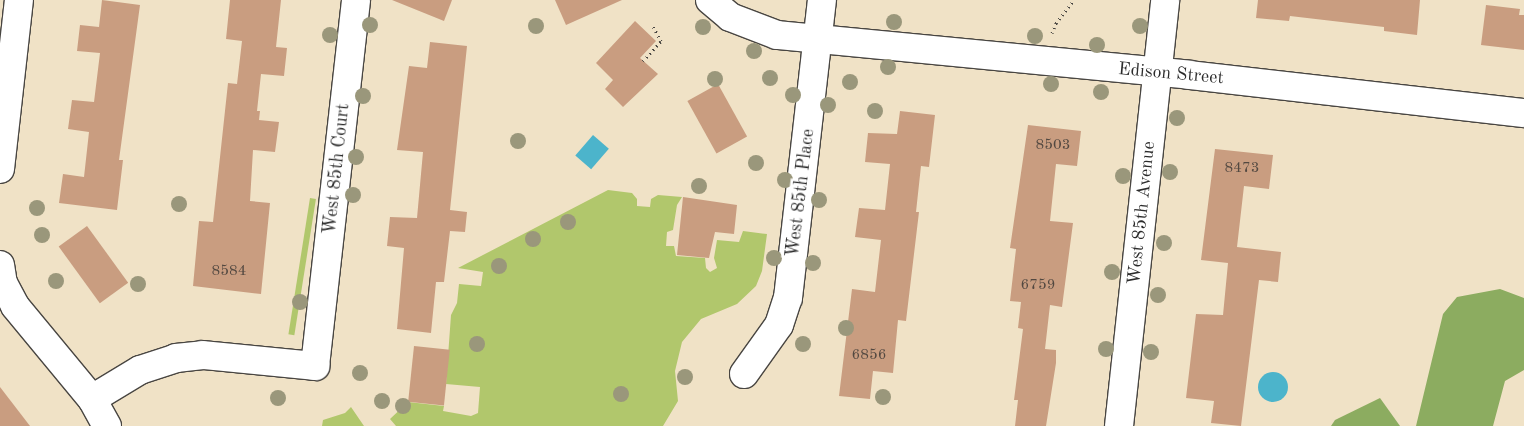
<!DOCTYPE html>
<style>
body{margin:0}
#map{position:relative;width:1524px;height:426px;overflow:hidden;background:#f0e2c6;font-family:"Old Standard TT",serif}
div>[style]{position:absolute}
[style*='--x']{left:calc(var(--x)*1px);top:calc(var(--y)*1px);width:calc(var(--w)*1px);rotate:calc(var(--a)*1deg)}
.green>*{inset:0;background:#b1c76c;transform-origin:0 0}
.forest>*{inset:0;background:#8cac60}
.water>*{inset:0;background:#4cb4cb;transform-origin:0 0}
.round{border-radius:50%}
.building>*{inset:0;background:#c99d80;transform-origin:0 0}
.path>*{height:3px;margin-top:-1.5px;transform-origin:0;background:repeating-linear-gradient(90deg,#494642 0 1px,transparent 0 5px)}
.roads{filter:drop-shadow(1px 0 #494642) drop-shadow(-1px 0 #494642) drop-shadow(0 1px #494642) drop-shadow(0 -1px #494642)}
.street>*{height:28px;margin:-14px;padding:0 14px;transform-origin:14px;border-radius:14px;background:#fff}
.trees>*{width:16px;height:16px;margin:-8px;border-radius:50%;background:#9a977b}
span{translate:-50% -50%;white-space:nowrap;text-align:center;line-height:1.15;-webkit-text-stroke:5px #fff;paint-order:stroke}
.number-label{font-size:15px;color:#524840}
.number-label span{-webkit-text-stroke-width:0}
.street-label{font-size:18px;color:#2b2b2b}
</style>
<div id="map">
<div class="green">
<div style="clip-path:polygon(608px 190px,632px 193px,637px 199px,637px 206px,650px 207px,651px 199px,658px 195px,682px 197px,677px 205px,673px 230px,667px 232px,666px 246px,674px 246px,676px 256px,705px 258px,706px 268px,710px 272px,717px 268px,714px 258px,717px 240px,739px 242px,743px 231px,767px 234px,762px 271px,756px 286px,737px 304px,701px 319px,682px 342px,675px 371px,678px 401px,663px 426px,396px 426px,390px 419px,408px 402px,444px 406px,443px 411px,471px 416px,478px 413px,480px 387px,446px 384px,451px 315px,457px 303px,459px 284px,481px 286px,483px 272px,458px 268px)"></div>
<div style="left:310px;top:198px;width:6px;height:138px;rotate:9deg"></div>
<div style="clip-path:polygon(351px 407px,364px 426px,322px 426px,323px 420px,345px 413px)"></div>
</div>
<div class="forest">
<div style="clip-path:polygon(1500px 289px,1524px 298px,1524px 370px,1505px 381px,1493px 426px,1416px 426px,1443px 314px,1457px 297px)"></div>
<div style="clip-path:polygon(1380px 398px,1400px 426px,1331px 426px,1335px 420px)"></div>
</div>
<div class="water">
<div style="left:593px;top:135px;width:21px;height:27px;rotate:41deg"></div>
<div class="round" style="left:1258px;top:372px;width:30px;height:30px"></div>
</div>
<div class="building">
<div style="clip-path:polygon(102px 0,140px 5px,119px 160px,123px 160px,117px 210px,59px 203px,63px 174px,84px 177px,89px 132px,68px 129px,72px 100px,94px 102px,100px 53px,77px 51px,80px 25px,99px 27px)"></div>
<div style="clip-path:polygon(230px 0,281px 0,276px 47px,287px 48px,284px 76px,261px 74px,257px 111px,260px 111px,259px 120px,279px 122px,275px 152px,253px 150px,250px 201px,270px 203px,261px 294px,193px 286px,199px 221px,213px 222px,228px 83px,237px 84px,242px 41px,226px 39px)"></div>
<div style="clip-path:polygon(392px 0,452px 0,444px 21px)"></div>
<div style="clip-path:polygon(555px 0,622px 0,566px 25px)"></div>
<div style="clip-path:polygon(1258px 0,1420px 0,1417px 35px,1384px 31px,1384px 27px,1290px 16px,1289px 21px,1256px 18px)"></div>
<div style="clip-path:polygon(1486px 5px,1520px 9px,1519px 15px,1524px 15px,1524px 50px,1481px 45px)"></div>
<div style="clip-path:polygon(635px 21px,656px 41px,640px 58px,658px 74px,623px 107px,605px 89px,613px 80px,596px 63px)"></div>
<div style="clip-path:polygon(430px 42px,467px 46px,450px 210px,467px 212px,465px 232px,450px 231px,444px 282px,436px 282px,431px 333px,397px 329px,404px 248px,387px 246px,390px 217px,417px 218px,423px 152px,397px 150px,409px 66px,427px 68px)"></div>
<div style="left:718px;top:84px;width:60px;height:35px;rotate:61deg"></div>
<div style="clip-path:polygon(900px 111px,935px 115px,929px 167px,921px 166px,916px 212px,919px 212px,906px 321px,898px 320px,893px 373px,873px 371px,870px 399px,839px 396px,852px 289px,875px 292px,881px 240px,855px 237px,859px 208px,885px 210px,890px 164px,865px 162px,868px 133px,897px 134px)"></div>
<div style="clip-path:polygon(1028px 125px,1081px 131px,1077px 166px,1056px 164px,1050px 221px,1073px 223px,1062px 307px,1050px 305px,1045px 349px,1056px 350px,1056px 363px,1046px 426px,1015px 426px,1018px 400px,1014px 400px,1023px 329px,1018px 328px,1021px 302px,1010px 301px,1016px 249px,1010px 248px)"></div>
<div style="clip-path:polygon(1215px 149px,1273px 155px,1269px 189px,1244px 186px,1237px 247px,1281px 252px,1278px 282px,1259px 280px,1241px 426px,1211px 423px,1214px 401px,1186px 398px,1196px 314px,1223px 315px,1228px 263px,1201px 260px)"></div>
<div style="clip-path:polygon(683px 197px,737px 205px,734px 234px,715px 232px,709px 258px,677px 255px)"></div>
<div style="left:87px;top:226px;width:70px;height:35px;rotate:54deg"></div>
<div style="left:414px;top:346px;width:36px;height:56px;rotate:6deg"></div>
<div style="clip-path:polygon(0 387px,30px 426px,0 426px)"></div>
</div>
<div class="path">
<div style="--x:1052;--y:33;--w:11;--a:-68"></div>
<div style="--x:1056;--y:23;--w:29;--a:-52"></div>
<div style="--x:643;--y:61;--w:27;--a:-48"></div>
<div style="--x:661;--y:41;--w:19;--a:-118"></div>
</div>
<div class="roads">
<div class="street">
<div style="--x:710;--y:0;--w:26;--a:40"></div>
<div style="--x:730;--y:17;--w:50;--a:21"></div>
<div style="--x:777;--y:35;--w:414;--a:5.5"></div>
<div style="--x:1189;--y:75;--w:337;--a:6.5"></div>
<div style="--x:0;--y:169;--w:170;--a:-83.6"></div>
<div style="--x:0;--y:265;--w:18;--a:81"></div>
<div style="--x:3;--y:283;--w:26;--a:62"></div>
<div style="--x:15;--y:306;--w:121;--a:50.4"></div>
<div style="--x:92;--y:399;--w:31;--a:61"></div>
<div style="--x:744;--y:374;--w:60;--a:-54.5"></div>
<div style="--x:779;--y:325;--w:28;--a:-72"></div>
<div style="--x:788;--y:298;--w:300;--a:-83.5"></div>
<div style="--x:92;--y:399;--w:56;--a:-31.1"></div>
<div style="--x:140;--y:370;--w:38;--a:-18"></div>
<div style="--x:176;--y:358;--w:27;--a:-6"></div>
<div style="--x:203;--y:355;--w:113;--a:5.6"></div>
<div style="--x:315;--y:366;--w:368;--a:-83.6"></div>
<div style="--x:1119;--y:426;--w:428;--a:-83.8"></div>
</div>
</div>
<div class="trees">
<div style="left:894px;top:22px"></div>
<div style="left:370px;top:25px"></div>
<div style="left:536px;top:26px"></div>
<div style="left:1140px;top:26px"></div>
<div style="left:703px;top:27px"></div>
<div style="left:330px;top:35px"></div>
<div style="left:1035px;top:36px"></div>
<div style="left:1097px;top:45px"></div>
<div style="left:754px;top:51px"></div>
<div style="left:888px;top:67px"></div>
<div style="left:770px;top:78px"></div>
<div style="left:715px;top:79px"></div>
<div style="left:850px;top:82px"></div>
<div style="left:1051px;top:84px"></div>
<div style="left:1101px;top:92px"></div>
<div style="left:793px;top:95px"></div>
<div style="left:363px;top:96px"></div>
<div style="left:828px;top:105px"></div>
<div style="left:875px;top:111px"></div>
<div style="left:1177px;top:118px"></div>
<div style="left:518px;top:141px"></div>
<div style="left:356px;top:157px"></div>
<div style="left:756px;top:163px"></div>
<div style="left:1170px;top:172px"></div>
<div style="left:1123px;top:176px"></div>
<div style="left:785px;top:180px"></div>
<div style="left:699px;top:186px"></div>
<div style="left:353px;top:195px"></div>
<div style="left:819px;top:200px"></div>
<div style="left:179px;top:204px"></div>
<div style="left:37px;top:208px"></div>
<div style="left:568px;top:222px"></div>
<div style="left:42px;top:235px"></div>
<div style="left:533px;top:239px"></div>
<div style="left:1164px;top:243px"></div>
<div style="left:774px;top:258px"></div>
<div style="left:813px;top:263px"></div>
<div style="left:499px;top:266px"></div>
<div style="left:1112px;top:272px"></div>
<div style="left:56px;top:281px"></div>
<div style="left:138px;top:284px"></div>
<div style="left:1158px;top:295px"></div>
<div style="left:300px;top:302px"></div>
<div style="left:846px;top:328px"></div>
<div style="left:477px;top:344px"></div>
<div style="left:803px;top:344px"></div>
<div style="left:1106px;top:349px"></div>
<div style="left:1151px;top:352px"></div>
<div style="left:360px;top:373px"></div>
<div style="left:685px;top:377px"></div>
<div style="left:621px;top:394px"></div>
<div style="left:883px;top:397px"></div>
<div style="left:278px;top:398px"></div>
<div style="left:382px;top:401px"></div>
<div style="left:403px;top:406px"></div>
</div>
<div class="number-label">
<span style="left:1053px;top:146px">8503</span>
<span style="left:1242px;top:169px">8473</span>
<span style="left:229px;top:272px">8584</span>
<span style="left:1038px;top:286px">6759</span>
<span style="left:869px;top:356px">6856</span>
</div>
<div class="street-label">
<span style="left:1171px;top:74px;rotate:5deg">Edison Street</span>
<span style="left:337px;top:169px;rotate:-84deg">West 85th Court</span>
<span style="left:801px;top:193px;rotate:-83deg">West 85th Place</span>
<span style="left:1142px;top:213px;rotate:-84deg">West 85th Avenue</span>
</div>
</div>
